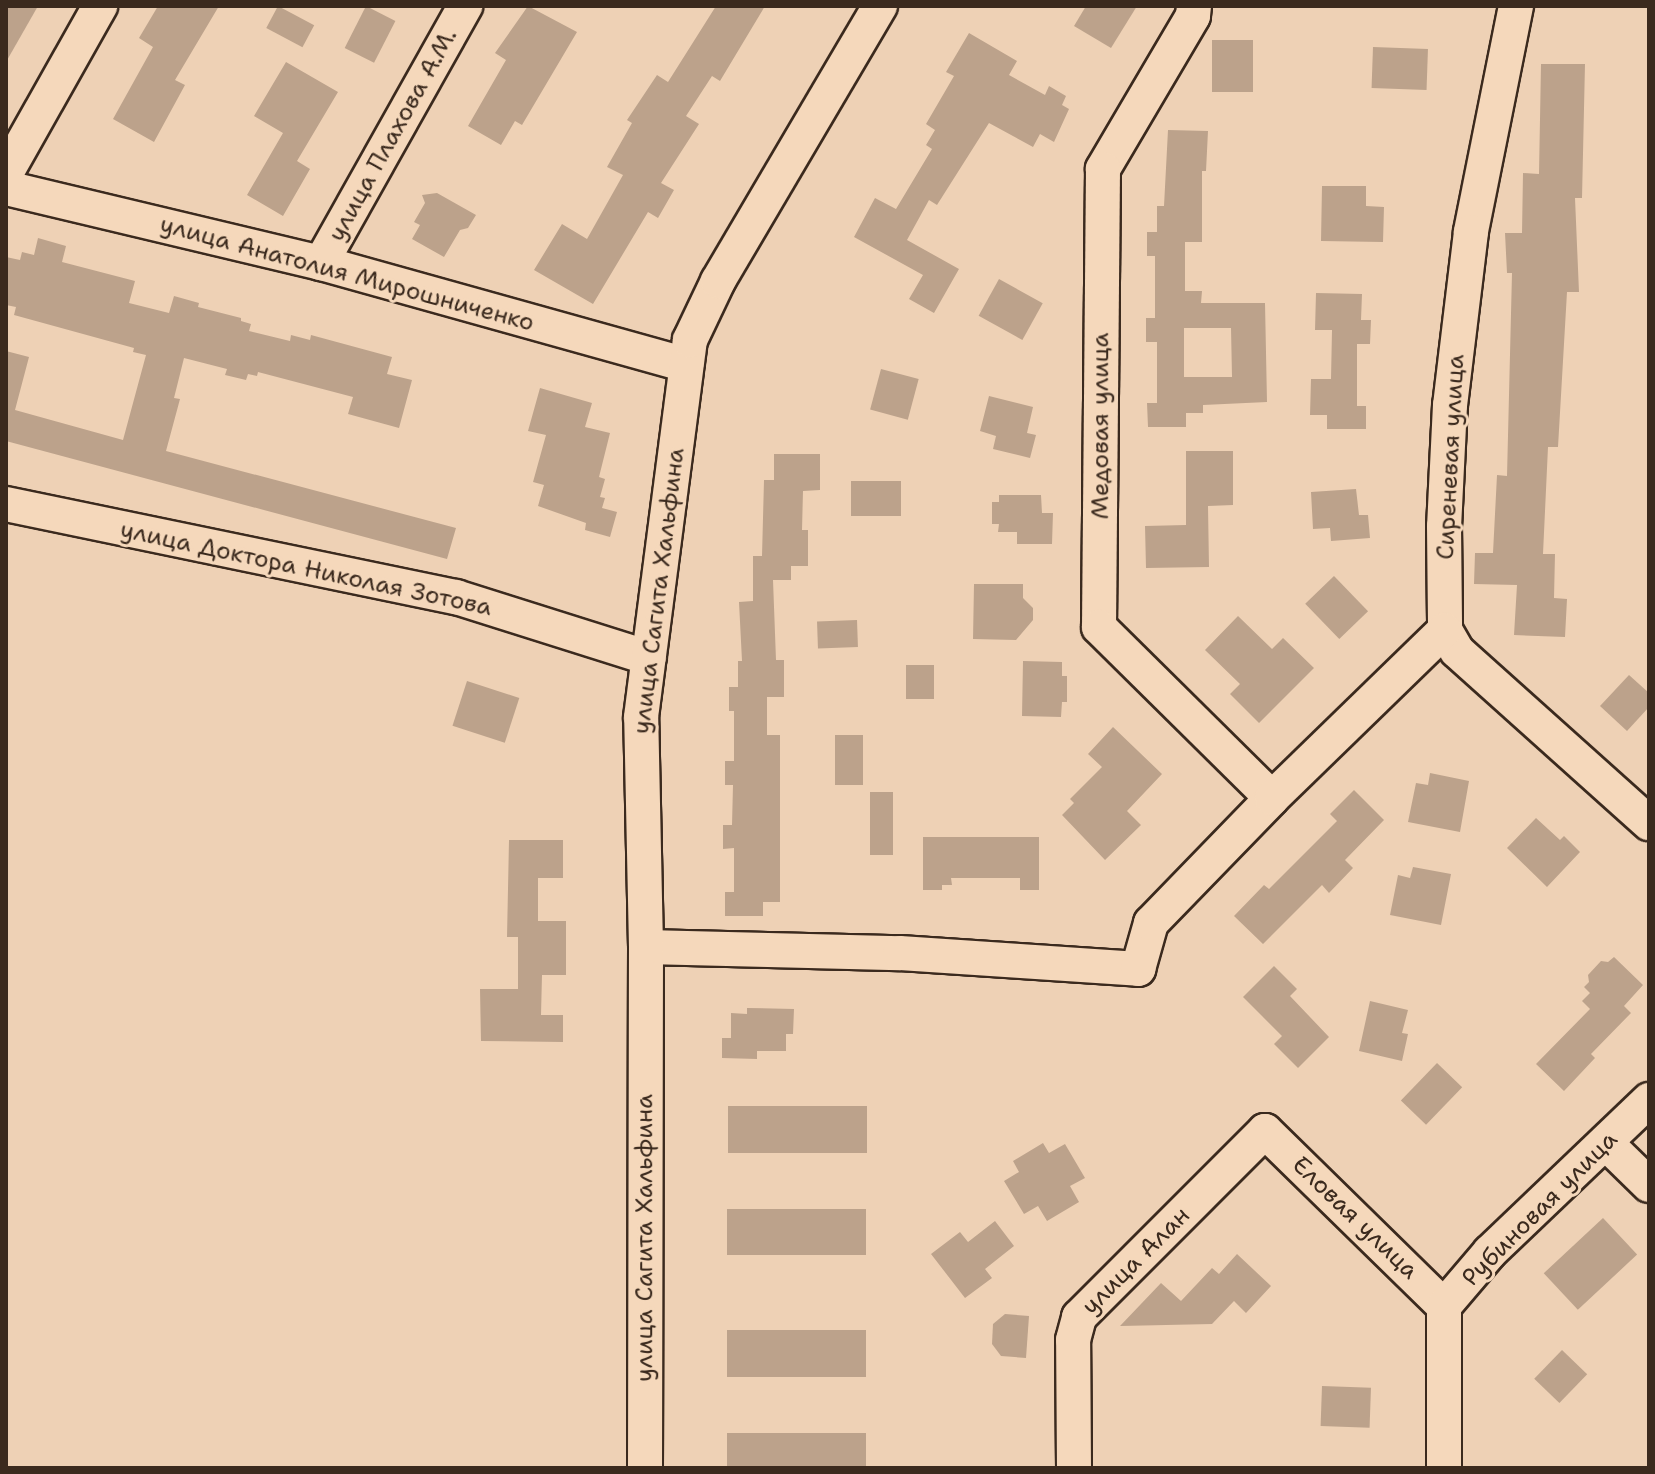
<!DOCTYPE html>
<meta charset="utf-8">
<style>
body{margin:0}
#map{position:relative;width:1655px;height:1474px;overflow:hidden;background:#eed1b5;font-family:"Shantell Sans",sans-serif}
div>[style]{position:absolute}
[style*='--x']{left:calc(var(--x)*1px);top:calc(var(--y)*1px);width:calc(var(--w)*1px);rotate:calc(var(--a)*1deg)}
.building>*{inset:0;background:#bca28b;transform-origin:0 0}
.roads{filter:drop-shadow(2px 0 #3b2a1e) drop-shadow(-2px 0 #3b2a1e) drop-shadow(0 2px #3b2a1e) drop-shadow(0 -2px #3b2a1e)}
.minor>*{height:34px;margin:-17px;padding:0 17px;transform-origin:17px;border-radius:17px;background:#f5d8bb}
span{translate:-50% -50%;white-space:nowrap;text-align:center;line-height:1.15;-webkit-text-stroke:6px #f5d8bb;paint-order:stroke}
.street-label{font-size:24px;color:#3b2a1e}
.frame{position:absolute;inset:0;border:8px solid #3b2a1e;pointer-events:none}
</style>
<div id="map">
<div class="building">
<div style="clip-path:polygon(6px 6px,38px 6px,6px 62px)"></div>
<div style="clip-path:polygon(158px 6px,219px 6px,175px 80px,185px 85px,154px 142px,113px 119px,153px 47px,139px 38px)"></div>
<div style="left:278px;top:6px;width:41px;height:25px;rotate:28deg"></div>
<div style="left:366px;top:6px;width:33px;height:47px;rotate:27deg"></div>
<div style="clip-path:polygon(528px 6px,577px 32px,522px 125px,515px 121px,501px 145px,468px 126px,506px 60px,495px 53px)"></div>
<div style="clip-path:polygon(716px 6px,765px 6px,720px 81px,712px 76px,686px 116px,699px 124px,661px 183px,674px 190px,658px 218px,648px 212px,593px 304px,534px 270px,562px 224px,587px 239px,623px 175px,607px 167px,632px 123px,627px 120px,657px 75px,668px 82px)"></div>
<div style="clip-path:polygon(1086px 6px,1137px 6px,1111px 48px,1074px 26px)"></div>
<div style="clip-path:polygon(969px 33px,1017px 61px,1009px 75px,1045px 95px,1049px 86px,1066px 96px,1062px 105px,1069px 109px,1054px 142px,1040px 134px,1033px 147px,989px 123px,937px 205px,929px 200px,907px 240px,959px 269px,934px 313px,909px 299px,923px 275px,854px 237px,875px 198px,896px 209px,932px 149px,926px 145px,935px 130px,926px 124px,954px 76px,946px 72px)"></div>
<div style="left:1212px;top:40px;width:41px;height:52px"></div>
<div style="left:1373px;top:47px;width:55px;height:41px;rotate:2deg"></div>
<div style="clip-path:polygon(286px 62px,338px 92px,297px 161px,310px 169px,283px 216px,247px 195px,283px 133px,254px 116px)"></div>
<div style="clip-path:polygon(1541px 64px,1585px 64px,1582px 198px,1575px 198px,1579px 292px,1567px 292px,1558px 447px,1548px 447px,1543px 554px,1555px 554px,1554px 598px,1567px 599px,1565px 637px,1514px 635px,1517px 585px,1474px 584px,1475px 553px,1493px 553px,1497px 475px,1507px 476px,1512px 273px,1507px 273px,1505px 233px,1522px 233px,1523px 173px,1539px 174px)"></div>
<div style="clip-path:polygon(evenodd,1168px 130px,1208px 131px,1206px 171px,1202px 171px,1202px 242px,1185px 242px,1185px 291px,1202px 291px,1201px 303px,1265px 303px,1267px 402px,1203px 405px,1203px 413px,1186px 413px,1186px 427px,1148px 427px,1147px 403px,1157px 403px,1157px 342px,1146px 342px,1146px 318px,1155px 318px,1155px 256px,1147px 256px,1147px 232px,1157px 232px,1157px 206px,1164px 206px,1168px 130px,1184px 328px,1231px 328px,1232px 377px,1184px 377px,1184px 328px)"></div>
<div style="clip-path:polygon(1322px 186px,1366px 186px,1366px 206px,1384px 207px,1383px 242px,1321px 241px)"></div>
<div style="clip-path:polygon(437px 193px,476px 215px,468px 228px,460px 230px,444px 257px,412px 239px,420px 225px,414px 222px,425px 203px,422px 195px)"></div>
<div style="clip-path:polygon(38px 238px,66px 246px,62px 262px,135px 281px,129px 303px,169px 313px,174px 296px,199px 303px,198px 307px,241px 318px,241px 321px,251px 324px,249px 331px,290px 341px,291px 335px,310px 340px,311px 335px,392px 357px,387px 374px,412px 380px,399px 428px,348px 414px,353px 397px,258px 372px,257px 376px,248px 374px,246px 380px,225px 375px,227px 369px,184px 358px,174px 398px,180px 399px,166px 451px,456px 528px,447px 559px,6px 441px,6px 351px,29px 357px,15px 410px,123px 440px,146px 355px,133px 352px,134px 348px,14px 315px,16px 307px,6px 305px,6px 257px,20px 260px,22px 252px,34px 255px)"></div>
<div style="left:999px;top:279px;width:50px;height:42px;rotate:29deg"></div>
<div style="clip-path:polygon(1316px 293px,1362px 294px,1361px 320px,1371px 320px,1370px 344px,1357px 344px,1357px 406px,1366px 406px,1366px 429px,1327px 429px,1327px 415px,1310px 415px,1311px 379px,1331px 379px,1332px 330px,1315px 330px)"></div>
<div style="left:881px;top:369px;width:39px;height:42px;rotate:15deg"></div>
<div style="clip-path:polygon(540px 388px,592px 403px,585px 427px,610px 433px,599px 477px,605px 479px,600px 497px,605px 498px,602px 508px,617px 512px,610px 537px,585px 530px,586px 523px,538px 506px,544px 485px,533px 482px,546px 435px,528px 431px)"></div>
<div style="clip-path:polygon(989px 396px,1033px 407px,1027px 433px,1036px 435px,1030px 458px,993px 449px,996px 436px,980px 431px)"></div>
<div style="clip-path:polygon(1186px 451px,1233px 451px,1233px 505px,1208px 506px,1209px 567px,1146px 568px,1145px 526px,1186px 525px)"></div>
<div style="clip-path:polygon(774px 454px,820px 454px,820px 490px,803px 491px,802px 530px,808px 530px,808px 566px,791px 566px,791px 580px,773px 580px,776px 660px,784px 660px,784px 697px,767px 697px,767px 735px,780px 735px,780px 902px,763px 902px,763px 916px,725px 916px,725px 892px,734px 892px,734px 848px,723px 849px,723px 825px,732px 825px,733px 785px,725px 785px,725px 761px,734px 761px,734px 711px,729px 711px,729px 687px,738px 687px,738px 661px,742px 661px,739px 602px,753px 601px,753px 556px,762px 556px,764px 480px,774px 480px)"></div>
<div style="left:851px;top:481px;width:50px;height:35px"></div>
<div style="clip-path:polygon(1356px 489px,1359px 515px,1368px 515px,1370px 538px,1331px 541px,1330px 528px,1313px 529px,1311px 492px)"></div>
<div style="clip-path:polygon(999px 495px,1041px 495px,1042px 513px,1053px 513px,1052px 544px,1017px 544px,1017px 532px,998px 532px,999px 524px,992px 524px,992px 502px,999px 502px)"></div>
<div style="left:1334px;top:576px;width:49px;height:40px;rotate:46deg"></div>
<div style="clip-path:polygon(974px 584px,1023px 584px,1023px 598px,1033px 608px,1033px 620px,1016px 640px,973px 639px)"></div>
<div style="clip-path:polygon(1238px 616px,1272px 649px,1283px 638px,1314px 668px,1259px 723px,1230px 694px,1240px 684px,1205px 650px)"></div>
<div style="left:857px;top:620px;width:27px;height:40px;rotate:88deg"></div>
<div style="clip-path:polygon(1023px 661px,1062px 662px,1062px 676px,1067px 676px,1067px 702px,1062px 702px,1061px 717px,1022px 716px)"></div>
<div style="left:906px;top:665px;width:28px;height:34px"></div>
<div style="clip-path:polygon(1629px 675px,1649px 693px,1649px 707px,1627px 731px,1600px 706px)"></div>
<div style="left:467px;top:681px;width:55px;height:47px;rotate:18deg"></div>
<div style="clip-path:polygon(1113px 727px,1162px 774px,1127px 811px,1141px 825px,1105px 860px,1062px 815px,1074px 803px,1070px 799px,1102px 767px,1088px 754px)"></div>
<div style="left:835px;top:735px;width:28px;height:50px"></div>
<div style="clip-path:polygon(1430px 773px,1469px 781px,1460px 832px,1408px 822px,1416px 783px,1428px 785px)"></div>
<div style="clip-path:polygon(1354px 790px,1384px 820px,1345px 860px,1353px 868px,1329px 893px,1322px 885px,1263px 944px,1234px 916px,1264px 885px,1269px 889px,1337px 821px,1330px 814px)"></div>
<div style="left:870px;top:792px;width:23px;height:63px"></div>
<div style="clip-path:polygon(1536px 818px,1560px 840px,1564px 836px,1580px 852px,1547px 887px,1507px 848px)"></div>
<div style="clip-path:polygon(923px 837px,1039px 837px,1039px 890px,1020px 890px,1020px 878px,951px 878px,952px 885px,942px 885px,942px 890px,923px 890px)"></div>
<div style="clip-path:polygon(509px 840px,563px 840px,563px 878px,538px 878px,538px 921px,566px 921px,566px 975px,542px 975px,541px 1015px,563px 1015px,563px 1042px,481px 1041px,480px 989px,518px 989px,518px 937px,507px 937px)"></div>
<div style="clip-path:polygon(1413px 867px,1451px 874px,1441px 925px,1390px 915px,1398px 875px,1410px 878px)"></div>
<div style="clip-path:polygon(1614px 957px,1643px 985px,1624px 1006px,1631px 1013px,1591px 1054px,1595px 1058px,1564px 1091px,1536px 1064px,1590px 1009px,1582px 1001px,1590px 993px,1584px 987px,1589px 982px,1588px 975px,1601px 961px,1608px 962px)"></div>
<div style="clip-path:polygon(1274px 966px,1297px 989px,1290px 996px,1329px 1037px,1298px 1068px,1274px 1044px,1282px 1036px,1243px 997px)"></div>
<div style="clip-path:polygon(1370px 1001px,1408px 1010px,1402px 1033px,1408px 1034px,1402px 1061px,1359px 1051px)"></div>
<div style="clip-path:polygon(747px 1008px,794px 1009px,793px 1034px,786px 1034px,786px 1051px,757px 1051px,757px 1059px,722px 1058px,722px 1038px,731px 1038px,731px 1013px,747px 1014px)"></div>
<div style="left:1437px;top:1063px;width:35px;height:52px;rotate:44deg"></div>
<div style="left:728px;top:1106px;width:139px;height:47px"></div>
<div style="clip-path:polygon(1043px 1143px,1049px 1153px,1065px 1144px,1085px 1178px,1070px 1186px,1079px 1202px,1047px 1221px,1038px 1206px,1024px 1214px,1004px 1181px,1019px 1172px,1013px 1161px)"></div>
<div style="left:727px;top:1209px;width:139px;height:46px"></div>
<div style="left:1603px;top:1218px;width:50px;height:81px;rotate:47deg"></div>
<div style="clip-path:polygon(995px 1221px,1014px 1246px,985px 1269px,992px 1278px,965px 1298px,931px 1254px,960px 1232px,968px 1242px)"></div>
<div style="clip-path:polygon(1237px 1254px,1271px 1286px,1246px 1313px,1234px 1301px,1212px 1324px,1120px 1326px,1161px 1283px,1181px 1301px,1212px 1268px,1219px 1274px)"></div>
<div style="clip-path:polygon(1005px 1314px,1029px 1316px,1026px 1358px,1001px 1356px,992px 1344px,993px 1324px)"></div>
<div style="left:727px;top:1330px;width:139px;height:47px"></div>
<div style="left:1562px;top:1350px;width:35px;height:40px;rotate:44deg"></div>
<div style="left:1322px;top:1386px;width:49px;height:40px;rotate:2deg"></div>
<div style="left:727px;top:1433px;width:139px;height:35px"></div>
</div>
<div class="roads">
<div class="minor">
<div style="--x:1194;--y:6;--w:10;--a:96"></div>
<div style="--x:1193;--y:16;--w:178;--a:120.5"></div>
<div style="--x:1103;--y:169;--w:458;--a:90.5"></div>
<div style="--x:1099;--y:627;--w:243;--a:44.7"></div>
<div style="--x:1516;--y:6;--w:230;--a:101.3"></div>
<div style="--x:1471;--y:232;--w:174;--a:96.9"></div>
<div style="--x:1450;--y:405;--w:121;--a:92.8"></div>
<div style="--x:1444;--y:526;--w:104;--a:89.4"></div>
<div style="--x:1445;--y:630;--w:24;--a:60"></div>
<div style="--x:1457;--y:651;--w:258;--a:41.9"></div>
<div style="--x:6;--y:173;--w:192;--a:-60.6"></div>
<div style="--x:6;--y:188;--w:324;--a:13.4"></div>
<div style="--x:321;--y:263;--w:379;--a:15.6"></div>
<div style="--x:321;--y:263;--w:295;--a:-60.7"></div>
<div style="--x:6;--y:504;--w:460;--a:11.7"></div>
<div style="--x:456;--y:597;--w:202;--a:17.5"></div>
<div style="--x:646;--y:947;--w:254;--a:1.4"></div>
<div style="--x:900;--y:953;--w:239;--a:3.8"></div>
<div style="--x:1138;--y:969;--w:48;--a:-74.2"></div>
<div style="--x:1151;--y:923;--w:174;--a:-45.9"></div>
<div style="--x:1272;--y:798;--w:241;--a:-44.2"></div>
<div style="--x:1606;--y:1143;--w:60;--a:44.3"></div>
<div style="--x:645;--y:1468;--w:521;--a:-89.89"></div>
<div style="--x:646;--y:947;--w:230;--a:-91.2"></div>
<div style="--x:641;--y:717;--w:380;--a:-82.6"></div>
<div style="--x:690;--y:340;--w:65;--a:-64.6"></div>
<div style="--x:718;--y:281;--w:319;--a:-59.5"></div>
<div style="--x:1074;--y:1468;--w:128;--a:-90.4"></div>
<div style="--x:1073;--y:1340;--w:24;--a:-75"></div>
<div style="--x:1079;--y:1317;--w:263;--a:-45"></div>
<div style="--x:1265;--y:1131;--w:250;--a:44.4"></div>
<div style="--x:1444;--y:1468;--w:162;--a:-90"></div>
<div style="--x:1444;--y:1306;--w:71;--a:-49.6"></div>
<div style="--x:1490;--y:1252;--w:220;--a:-43.7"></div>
</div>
</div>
<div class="street-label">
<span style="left:393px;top:135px;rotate:-61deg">улица Плахова А.М.</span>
<span style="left:347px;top:274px;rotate:15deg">улица Анатолия Мирошниченко</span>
<span style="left:1101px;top:426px;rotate:-90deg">Медовая улица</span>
<span style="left:1451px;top:457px;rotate:-87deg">Сиреневая улица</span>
<span style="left:306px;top:569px;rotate:12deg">улица Доктора Николая Зотова</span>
<span style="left:659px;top:591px;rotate:-83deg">улица Сагита Хальфина</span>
<span style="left:1540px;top:1209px;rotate:-45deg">Рубиновая улица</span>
<span style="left:1355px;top:1218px;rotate:44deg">Еловая улица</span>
<span style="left:645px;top:1238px;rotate:-90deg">улица Сагита Хальфина</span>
<span style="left:1136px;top:1261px;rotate:-45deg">улица Алан</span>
</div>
<div class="frame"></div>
</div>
